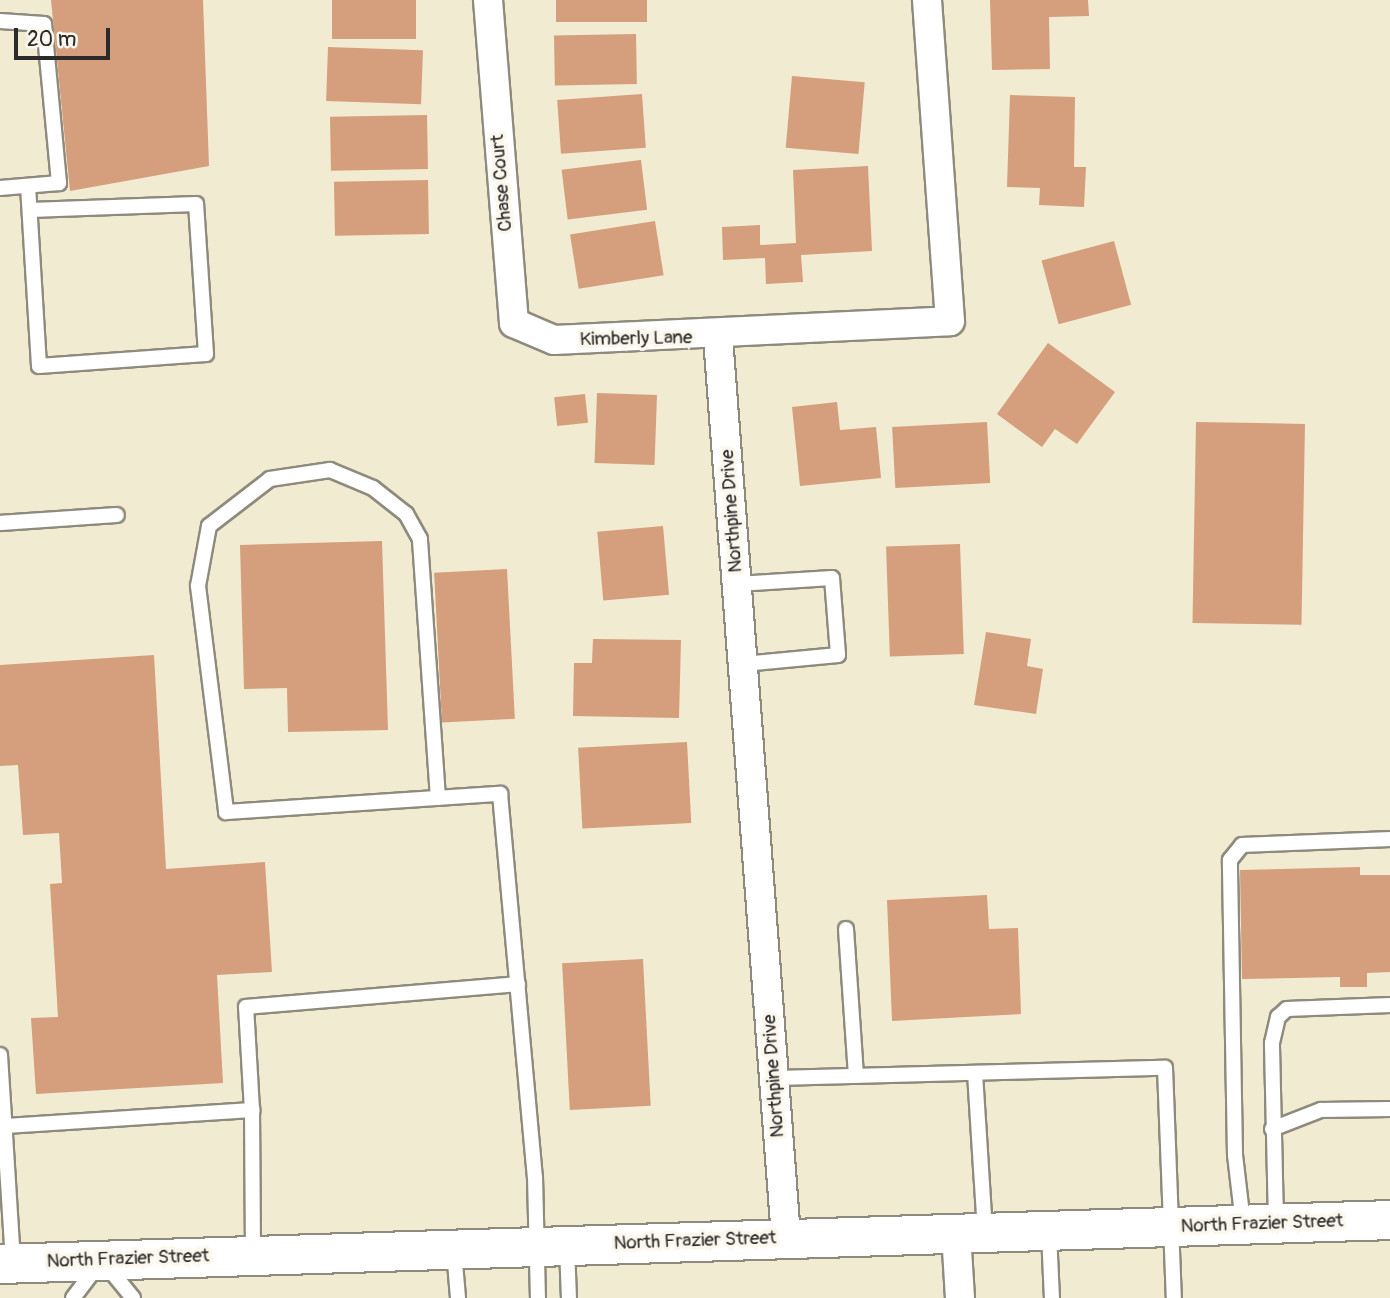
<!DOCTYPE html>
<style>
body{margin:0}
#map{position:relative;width:1390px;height:1298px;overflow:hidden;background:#f1ebd2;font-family:Pangolin,sans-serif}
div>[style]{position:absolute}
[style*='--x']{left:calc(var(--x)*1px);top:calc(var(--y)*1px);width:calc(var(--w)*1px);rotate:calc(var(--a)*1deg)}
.building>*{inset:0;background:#d59e7d;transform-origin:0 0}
.roads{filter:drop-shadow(2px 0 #8e8b7e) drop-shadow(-2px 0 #8e8b7e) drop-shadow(0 2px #8e8b7e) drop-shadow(0 -2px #8e8b7e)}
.service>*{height:14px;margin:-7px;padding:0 7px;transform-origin:7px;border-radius:7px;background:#fff}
.minor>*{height:28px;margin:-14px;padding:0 14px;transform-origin:14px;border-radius:14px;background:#fff}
.primary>*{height:38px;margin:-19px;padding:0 19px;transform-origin:19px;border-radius:19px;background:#fff}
span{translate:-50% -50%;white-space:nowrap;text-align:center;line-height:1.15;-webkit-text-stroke:7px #fbf7ec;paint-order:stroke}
.street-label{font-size:19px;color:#2b2b2b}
.scale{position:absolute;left:14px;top:28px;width:96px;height:32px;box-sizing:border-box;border:4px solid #2b2b2b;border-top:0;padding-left:9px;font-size:21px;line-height:24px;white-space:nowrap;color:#2b2b2b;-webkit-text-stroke:5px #fbf7ec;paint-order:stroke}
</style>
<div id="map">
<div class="building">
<div style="clip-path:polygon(51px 0,203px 0,209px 166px,70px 191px)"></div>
<div style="left:332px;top:0;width:84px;height:39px"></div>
<div style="left:556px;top:0;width:91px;height:22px"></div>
<div style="clip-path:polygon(990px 0,1088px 0,1089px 16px,1049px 17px,1050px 69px,992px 70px)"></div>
<div style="left:636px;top:34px;width:50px;height:82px;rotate:89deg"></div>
<div style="left:328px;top:47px;width:95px;height:54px;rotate:2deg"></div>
<div style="left:792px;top:76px;width:73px;height:72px;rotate:5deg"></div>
<div style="left:642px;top:94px;width:54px;height:85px;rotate:86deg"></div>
<div style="clip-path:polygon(1010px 95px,1075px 97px,1074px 167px,1086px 167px,1084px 207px,1039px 205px,1040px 188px,1007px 187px)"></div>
<div style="left:427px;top:115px;width:54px;height:97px;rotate:89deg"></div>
<div style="left:641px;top:160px;width:50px;height:80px;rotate:83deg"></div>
<div style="clip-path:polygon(868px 166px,872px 251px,801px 255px,803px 282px,766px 284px,765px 258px,723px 260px,722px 227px,760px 225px,760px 245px,796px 243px,793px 170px)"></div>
<div style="left:428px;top:180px;width:54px;height:94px;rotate:89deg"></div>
<div style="left:655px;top:221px;width:55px;height:86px;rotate:81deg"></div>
<div style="left:1114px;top:241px;width:66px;height:75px;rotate:75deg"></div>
<div style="clip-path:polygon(1048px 343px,1115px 392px,1077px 444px,1055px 429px,1042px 447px,997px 414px)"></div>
<div style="left:597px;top:393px;width:60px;height:70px;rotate:2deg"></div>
<div style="left:585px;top:394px;width:29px;height:31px;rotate:84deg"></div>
<div style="clip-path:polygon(837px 402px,840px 430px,876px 427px,881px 478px,800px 486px,792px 407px)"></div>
<div style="left:987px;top:422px;width:61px;height:95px;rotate:87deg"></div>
<div style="left:1196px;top:422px;width:109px;height:201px;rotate:1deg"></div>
<div style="left:663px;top:526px;width:69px;height:66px;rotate:85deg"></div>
<div style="clip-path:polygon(382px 541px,388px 730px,288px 732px,287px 688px,244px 689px,240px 545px)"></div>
<div style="left:960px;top:544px;width:110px;height:74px;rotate:88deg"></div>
<div style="left:507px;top:569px;width:150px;height:73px;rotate:87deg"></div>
<div style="clip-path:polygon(986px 632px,1031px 639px,1027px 666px,1043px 669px,1036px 714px,974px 705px)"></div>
<div style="clip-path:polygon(593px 639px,681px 640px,679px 718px,573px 716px,574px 663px,592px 663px)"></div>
<div style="clip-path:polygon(154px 655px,166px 869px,265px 862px,272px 972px,217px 975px,223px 1083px,36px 1094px,31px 1018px,58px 1017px,50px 884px,62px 883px,59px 833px,23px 835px,18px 765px,0 766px,0 665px)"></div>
<div style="left:687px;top:742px;width:81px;height:109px;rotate:87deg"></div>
<div style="clip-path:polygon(1360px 867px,1360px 875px,1390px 875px,1390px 972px,1367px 973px,1367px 987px,1340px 987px,1340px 977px,1242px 979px,1240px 870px)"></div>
<div style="clip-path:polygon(987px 895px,989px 929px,1018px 928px,1021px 1014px,892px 1021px,887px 900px)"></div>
<div style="left:643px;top:959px;width:147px;height:81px;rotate:87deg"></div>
</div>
<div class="roads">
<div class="service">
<div style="--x:0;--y:21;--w:44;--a:3.9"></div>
<div style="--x:44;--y:24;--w:160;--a:84.6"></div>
<div style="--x:59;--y:183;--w:59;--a:175.2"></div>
<div style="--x:28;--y:186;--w:180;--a:86.5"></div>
<div style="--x:39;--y:366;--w:167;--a:-4.1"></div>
<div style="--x:206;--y:354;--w:150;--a:-93.8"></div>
<div style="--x:196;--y:204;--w:166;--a:177.9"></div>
<div style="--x:0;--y:523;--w:117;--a:-3.9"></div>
<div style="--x:737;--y:584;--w:95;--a:-3.6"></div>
<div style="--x:832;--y:578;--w:77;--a:85.5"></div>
<div style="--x:838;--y:655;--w:95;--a:174.6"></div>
<div style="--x:438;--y:798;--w:260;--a:-94"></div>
<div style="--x:420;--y:539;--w:29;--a:-119"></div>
<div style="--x:406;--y:514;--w:42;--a:-141.8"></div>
<div style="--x:373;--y:488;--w:47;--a:-157.3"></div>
<div style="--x:330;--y:470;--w:61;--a:171.5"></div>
<div style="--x:270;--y:479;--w:77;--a:142.4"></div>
<div style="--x:209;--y:526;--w:61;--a:100.4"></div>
<div style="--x:198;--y:586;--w:228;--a:82.9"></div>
<div style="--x:226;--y:812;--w:275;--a:-3.8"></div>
<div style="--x:500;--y:794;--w:385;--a:84.8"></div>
<div style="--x:535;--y:1177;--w:121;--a:88.6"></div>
<div style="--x:846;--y:929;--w:147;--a:86.1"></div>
<div style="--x:0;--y:1055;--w:208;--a:86.4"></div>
<div style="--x:975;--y:1073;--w:159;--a:86.4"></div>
<div style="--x:774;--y:1078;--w:391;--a:-1.5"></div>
<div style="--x:1165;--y:1068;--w:230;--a:87.8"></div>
<div style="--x:252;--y:1110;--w:103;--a:-93.3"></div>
<div style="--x:246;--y:1007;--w:273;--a:-4.8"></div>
<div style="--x:5;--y:1126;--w:248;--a:-3.7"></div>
<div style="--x:252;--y:1110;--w:143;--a:89.6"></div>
<div style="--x:1272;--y:1129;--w:53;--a:-21.2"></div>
<div style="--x:1321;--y:1110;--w:69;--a:-0.8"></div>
<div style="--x:1276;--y:1222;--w:179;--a:-91.3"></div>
<div style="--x:1272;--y:1043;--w:27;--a:-77"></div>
<div style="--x:1278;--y:1017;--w:12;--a:-42"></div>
<div style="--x:1287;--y:1009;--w:103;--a:-2.2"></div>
<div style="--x:1243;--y:1223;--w:68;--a:-96.7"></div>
<div style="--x:1235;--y:1155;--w:295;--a:-91"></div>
<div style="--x:1230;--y:860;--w:19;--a:-51"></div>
<div style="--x:1242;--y:845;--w:148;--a:-2.3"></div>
<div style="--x:1049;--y:1233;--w:65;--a:87.4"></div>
<div style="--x:567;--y:1247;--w:51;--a:87.8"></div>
<div style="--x:454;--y:1251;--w:47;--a:85.1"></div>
<div style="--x:73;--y:1298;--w:48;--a:-52.7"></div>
<div style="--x:102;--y:1260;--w:49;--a:50.8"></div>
</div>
<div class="minor">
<div style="--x:488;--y:0;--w:324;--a:85.4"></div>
<div style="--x:514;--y:323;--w:43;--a:23"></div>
<div style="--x:554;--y:340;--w:396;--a:-2.7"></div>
<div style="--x:950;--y:321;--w:322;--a:-94.1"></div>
<div style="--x:718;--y:337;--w:904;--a:85.68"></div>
<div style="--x:956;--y:1233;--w:65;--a:86.5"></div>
</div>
<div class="primary">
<div style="--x:0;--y:1264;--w:1391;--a:-1.81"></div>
</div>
</div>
<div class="street-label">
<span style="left:502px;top:183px;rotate:-95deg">Chase Court</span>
<span style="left:636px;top:339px;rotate:-1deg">Kimberly Lane</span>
<span style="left:732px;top:511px;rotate:-94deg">Northpine Drive</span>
<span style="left:774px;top:1076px;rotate:-94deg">Northpine Drive</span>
<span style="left:1262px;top:1224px;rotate:-2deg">North Frazier Street</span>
<span style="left:695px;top:1241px;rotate:-2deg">North Frazier Street</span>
<span style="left:128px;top:1259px;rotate:-2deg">North Frazier Street</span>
</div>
<div class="scale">20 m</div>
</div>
